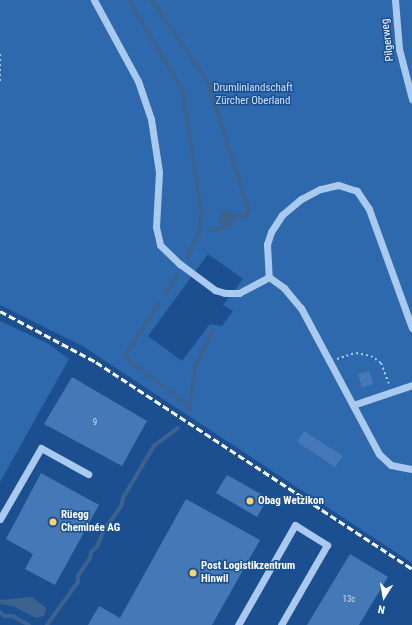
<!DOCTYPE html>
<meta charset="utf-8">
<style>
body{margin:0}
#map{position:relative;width:412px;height:625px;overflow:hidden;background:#1b4f8f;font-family:"Roboto Condensed",sans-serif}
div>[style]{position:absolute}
.green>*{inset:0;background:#2e69ad}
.water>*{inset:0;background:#3c6290}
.round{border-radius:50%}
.stream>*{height:3.5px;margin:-1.75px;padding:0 1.75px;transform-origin:1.75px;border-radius:1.75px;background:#3c6290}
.building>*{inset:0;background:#4478b7}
.path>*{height:2px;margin-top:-1px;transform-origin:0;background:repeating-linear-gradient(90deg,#a9c9ee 0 2px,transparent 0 5px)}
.minor>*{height:7px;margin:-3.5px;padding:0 3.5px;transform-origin:3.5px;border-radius:3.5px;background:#a9c9ee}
.rail>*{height:3px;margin-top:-1.5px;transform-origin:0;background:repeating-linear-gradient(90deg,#fff 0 7px,transparent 0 10px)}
.dots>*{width:11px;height:11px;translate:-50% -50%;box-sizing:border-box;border:2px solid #1b4f8f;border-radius:50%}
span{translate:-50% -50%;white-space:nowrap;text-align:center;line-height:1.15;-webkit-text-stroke:3px #1b4f8f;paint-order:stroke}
.number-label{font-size:9px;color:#d0dded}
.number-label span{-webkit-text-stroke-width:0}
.street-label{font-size:11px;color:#fff}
.park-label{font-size:11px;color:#cfe3fa}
.poi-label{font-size:11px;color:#fff;font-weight:700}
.left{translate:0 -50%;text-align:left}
.north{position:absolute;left:364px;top:577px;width:40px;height:40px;-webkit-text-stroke:3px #1b4f8f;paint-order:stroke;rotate:191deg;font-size:11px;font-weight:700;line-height:16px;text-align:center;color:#fff}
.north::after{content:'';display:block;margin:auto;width:14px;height:18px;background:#fff;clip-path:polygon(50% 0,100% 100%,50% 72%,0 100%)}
</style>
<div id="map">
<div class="green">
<div style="clip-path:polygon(evenodd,0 0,412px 0,412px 563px,84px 347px,0 305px,0 0,208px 254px,243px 279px,223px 305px,233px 311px,222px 326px,210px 324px,182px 361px,148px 336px,208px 254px)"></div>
<div style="clip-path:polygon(0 321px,47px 343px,69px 359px,0 482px)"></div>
</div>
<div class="water">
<div class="round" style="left:219px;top:210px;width:16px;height:16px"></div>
<div style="clip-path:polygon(32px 597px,46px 608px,44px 616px,36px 618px,13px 606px,0 604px,0 600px)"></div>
</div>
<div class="stream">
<div style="left:129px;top:0;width:106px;rotate:59.3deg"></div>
<div style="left:183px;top:91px;width:122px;rotate:81.1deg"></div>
<div style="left:202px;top:212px;width:23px;rotate:97deg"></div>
<div style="left:199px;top:235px;width:25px;rotate:116deg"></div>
<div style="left:152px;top:0;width:99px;rotate:55.7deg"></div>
<div style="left:208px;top:82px;width:134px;rotate:72.2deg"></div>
<div style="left:249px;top:210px;width:8px;rotate:120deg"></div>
<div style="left:245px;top:217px;width:10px;rotate:180deg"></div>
<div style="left:211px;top:231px;width:19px;rotate:-16deg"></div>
<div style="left:165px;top:294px;width:22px;rotate:-58deg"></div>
<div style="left:159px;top:304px;width:61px;rotate:122.9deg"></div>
<div style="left:126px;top:355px;width:6px;rotate:59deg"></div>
<div style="left:129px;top:360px;width:77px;rotate:37.6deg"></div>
<div style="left:189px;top:411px;width:47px;rotate:-81.3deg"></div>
<div style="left:196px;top:365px;width:38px;rotate:-63deg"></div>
<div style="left:0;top:612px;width:6px;rotate:39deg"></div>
<div style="left:5px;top:616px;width:8px"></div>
<div style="left:13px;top:616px;width:18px;rotate:29deg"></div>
<div style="left:47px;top:625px;width:53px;rotate:-54.2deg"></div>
<div style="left:78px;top:582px;width:6px;rotate:-90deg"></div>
<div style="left:78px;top:576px;width:22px;rotate:-56deg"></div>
<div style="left:90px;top:558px;width:6px;rotate:-81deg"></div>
<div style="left:91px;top:552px;width:8px;rotate:-40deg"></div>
<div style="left:97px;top:547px;width:18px;rotate:-68deg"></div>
<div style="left:104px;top:530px;width:29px;rotate:-54deg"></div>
<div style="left:121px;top:507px;width:9px;rotate:-77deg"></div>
<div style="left:123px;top:498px;width:61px;rotate:-59.2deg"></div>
<div style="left:154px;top:446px;width:30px;rotate:-37deg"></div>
</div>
<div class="building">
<div style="clip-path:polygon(369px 371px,373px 384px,362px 388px,358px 374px)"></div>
<div style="clip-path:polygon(72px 377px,147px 421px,122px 466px,44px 424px)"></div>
<div style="clip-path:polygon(304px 431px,343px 456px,335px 467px,297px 442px)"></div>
<div style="clip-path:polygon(41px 473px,99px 505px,55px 585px,25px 569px,33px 554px,6px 539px)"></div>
<div style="clip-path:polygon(227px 475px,268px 498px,257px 517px,216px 493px)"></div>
<div style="clip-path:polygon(186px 499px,260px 540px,212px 625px,88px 625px,99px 606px,120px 618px)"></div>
<div style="clip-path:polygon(350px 554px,388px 577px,359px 625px,307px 625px)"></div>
</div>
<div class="path">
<div style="left:0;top:54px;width:28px;rotate:90deg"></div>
<div style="left:337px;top:359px;width:20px;rotate:-18deg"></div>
<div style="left:356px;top:353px;width:15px;rotate:11deg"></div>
<div style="left:371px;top:356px;width:12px;rotate:35deg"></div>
<div style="left:381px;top:363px;width:22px;rotate:69deg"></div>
</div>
<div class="minor">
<div style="left:94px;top:0;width:92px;rotate:61.5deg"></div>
<div style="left:138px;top:81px;width:40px;rotate:71.1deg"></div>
<div style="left:151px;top:119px;width:54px;rotate:81.4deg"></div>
<div style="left:159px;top:172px;width:55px;rotate:93.1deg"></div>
<div style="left:156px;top:227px;width:18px;rotate:77deg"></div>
<div style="left:160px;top:245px;width:28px;rotate:44deg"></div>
<div style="left:180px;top:264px;width:44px;rotate:36.6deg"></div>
<div style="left:215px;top:290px;width:10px;rotate:17deg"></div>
<div style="left:225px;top:293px;width:14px"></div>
<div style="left:239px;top:293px;width:34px;rotate:-28deg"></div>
<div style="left:395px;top:0;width:49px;rotate:85.3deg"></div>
<div style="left:399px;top:49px;width:52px;rotate:75.4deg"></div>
<div style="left:412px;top:328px;width:127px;rotate:-109.9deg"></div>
<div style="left:369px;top:209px;width:22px;rotate:-124deg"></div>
<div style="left:357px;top:191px;width:20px;rotate:-162deg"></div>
<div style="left:338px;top:185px;width:18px;rotate:167deg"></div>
<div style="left:320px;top:189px;width:21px;rotate:152deg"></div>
<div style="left:301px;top:199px;width:25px;rotate:140deg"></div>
<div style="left:282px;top:215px;width:20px;rotate:123deg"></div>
<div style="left:271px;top:232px;width:13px;rotate:108deg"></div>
<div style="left:267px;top:244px;width:33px;rotate:87deg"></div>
<div style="left:269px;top:277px;width:19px;rotate:36deg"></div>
<div style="left:284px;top:288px;width:26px;rotate:50deg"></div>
<div style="left:301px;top:308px;width:166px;rotate:61.9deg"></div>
<div style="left:379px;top:454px;width:16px;rotate:43deg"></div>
<div style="left:391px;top:465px;width:21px;rotate:11deg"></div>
<div style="left:353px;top:405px;width:62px;rotate:-18.7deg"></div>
<div style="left:0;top:519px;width:82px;rotate:-60deg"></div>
<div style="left:41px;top:448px;width:54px;rotate:29deg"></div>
<div style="left:238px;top:625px;width:115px;rotate:-60.3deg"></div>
<div style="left:295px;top:525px;width:38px;rotate:32deg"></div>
<div style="left:327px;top:545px;width:92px;rotate:119.9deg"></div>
</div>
<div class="rail">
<div style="left:0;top:311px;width:109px;rotate:28deg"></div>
<div style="left:96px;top:362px;width:378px;rotate:33.2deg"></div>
</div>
<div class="dots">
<div style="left:250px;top:501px;background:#ffd166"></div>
<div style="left:53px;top:522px;background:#ffd166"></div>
<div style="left:193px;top:573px;background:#ffd166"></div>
</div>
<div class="number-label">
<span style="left:95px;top:422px">9</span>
<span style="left:349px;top:599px">13c</span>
</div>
<div class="street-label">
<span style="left:388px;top:40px;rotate:-97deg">Pilgerweg</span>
</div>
<div class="park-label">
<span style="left:253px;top:95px">Drumlinlandschaft<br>Zürcher Oberland</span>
</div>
<div class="poi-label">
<span class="left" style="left:258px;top:501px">Obag Wetzikon</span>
<span class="left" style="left:61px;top:522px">Rüegg<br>Cheminée AG</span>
<span class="left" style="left:201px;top:573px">Post Logistikzentrum<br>Hinwil</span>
</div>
<div class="north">N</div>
</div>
